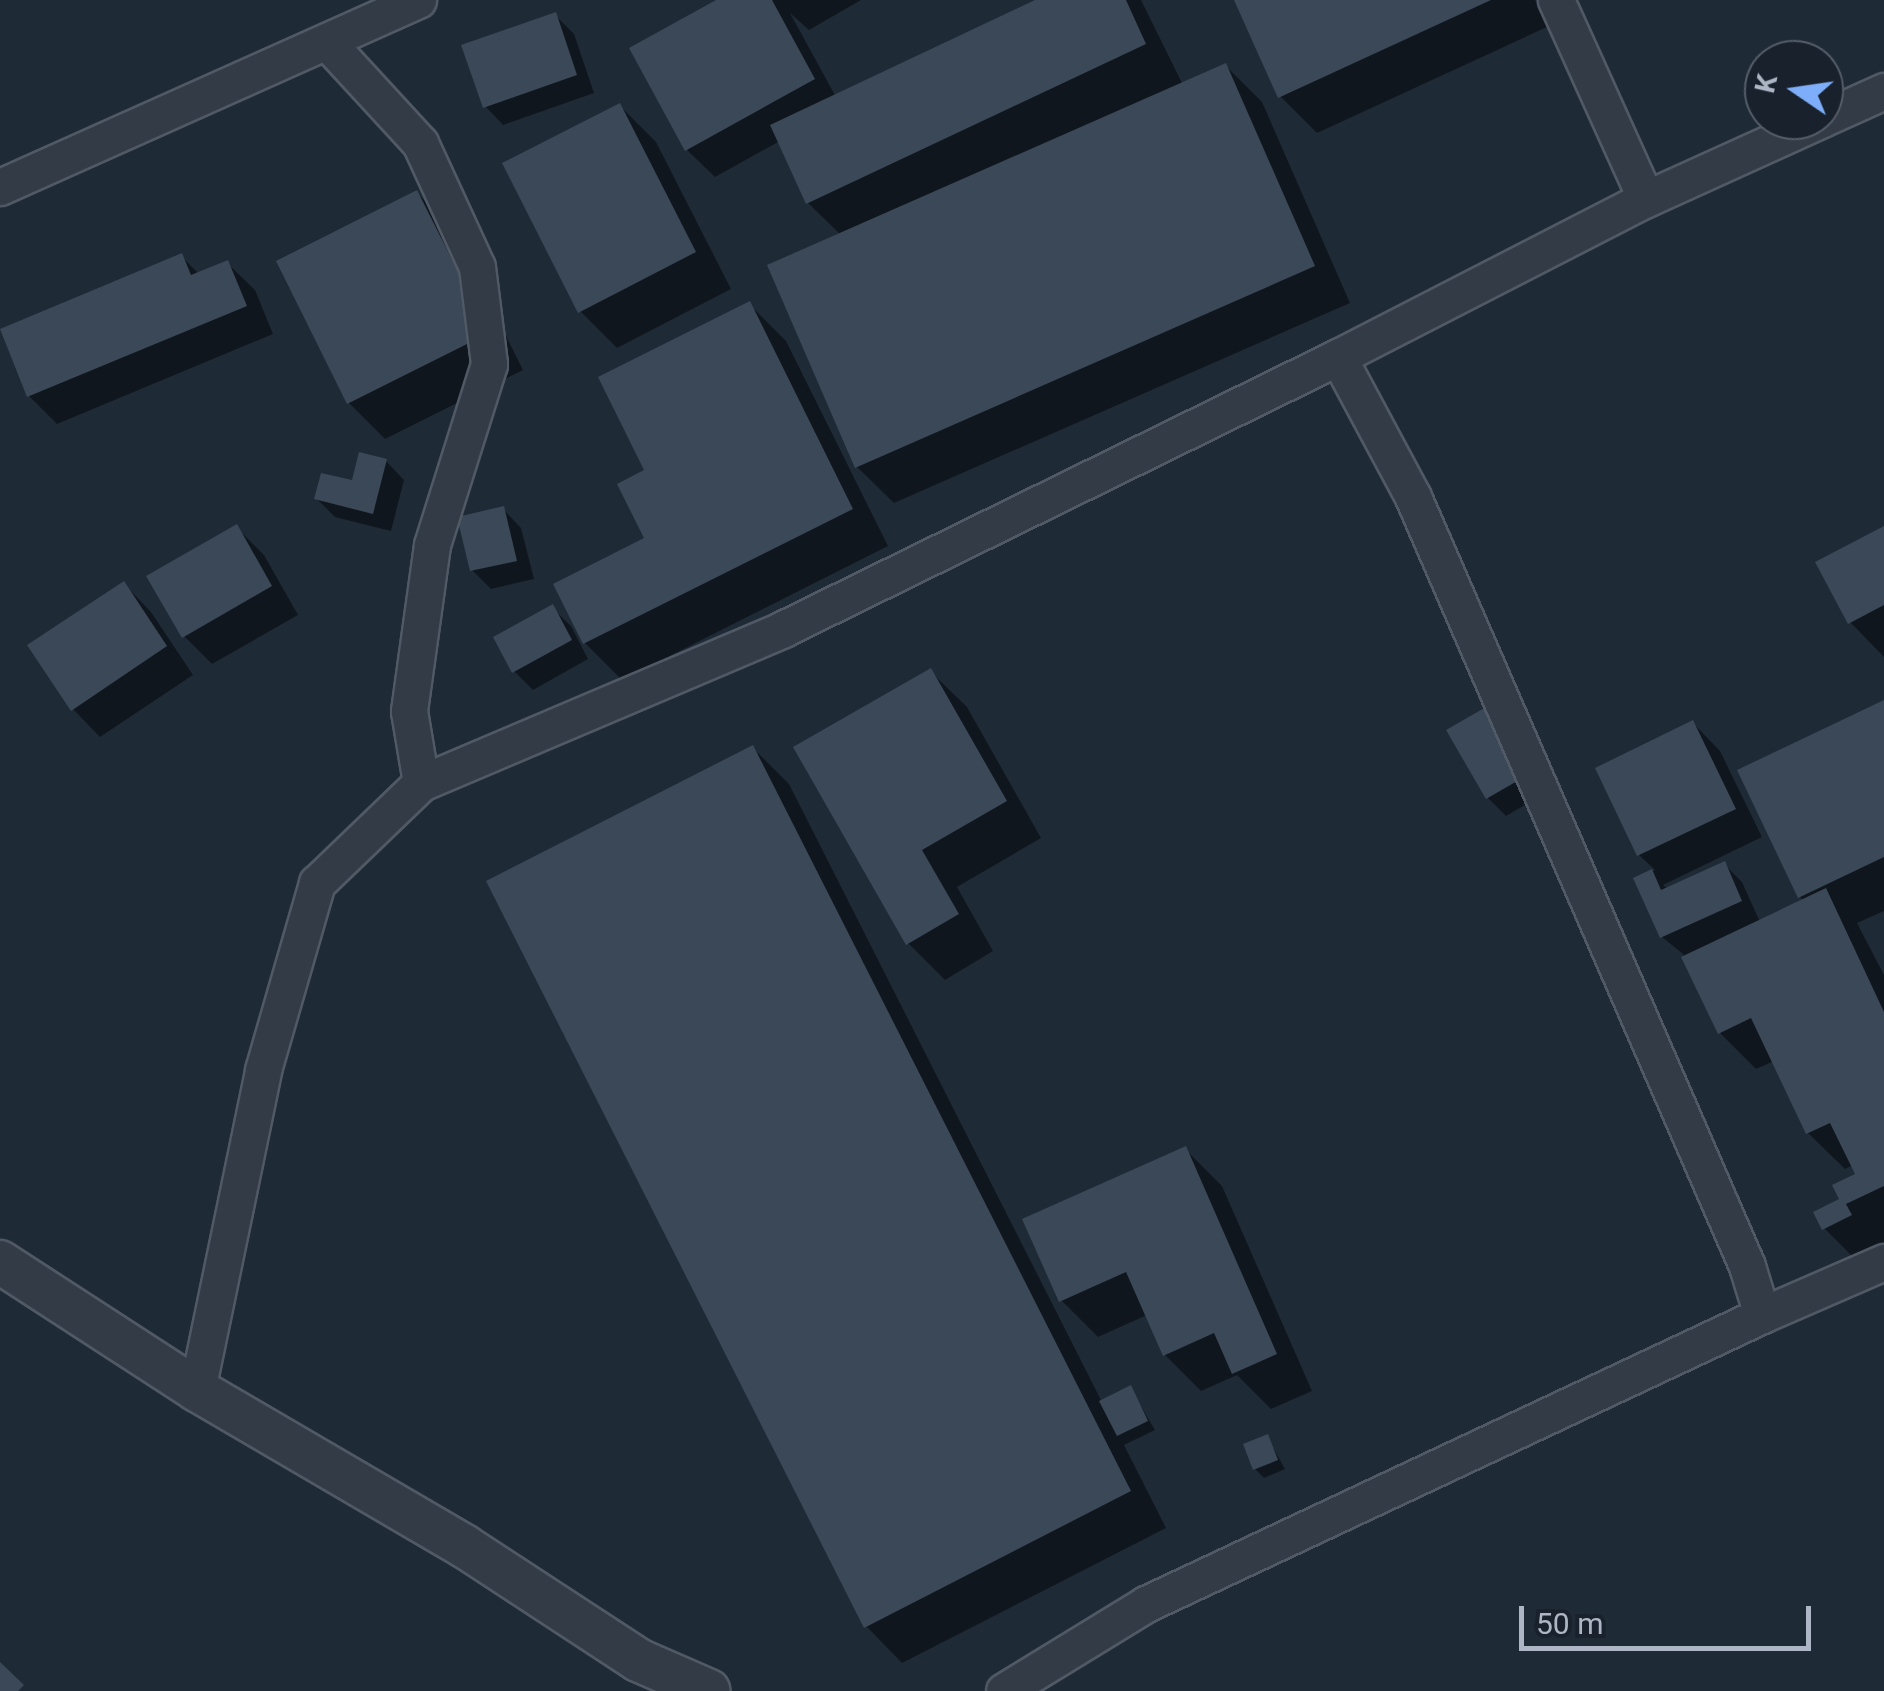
<!DOCTYPE html>
<style>
body{margin:0}
#map{position:relative;width:1884px;height:1691px;overflow:hidden;background:#1f2a37;font-family:Roboto,sans-serif}
div>[style]{position:absolute}
.shadow>*{inset:0;background:#0007}
.building>*{inset:0;background:#3b4857}
.roads{filter:drop-shadow(2px 0 #505965) drop-shadow(-2px 0 #505965) drop-shadow(0 2px #505965) drop-shadow(0 -2px #505965)}
.minor>*{height:35px;margin:-17.5px;padding:0 17.5px;transform-origin:17.5px;border-radius:17.5px;background:#333b47}
.tertiary>*{height:42px;margin:-21px;padding:0 21px;transform-origin:21px;border-radius:21px;background:#333b47}
span{translate:-50% -50%;white-space:nowrap;text-align:center;line-height:1.15;-webkit-text-stroke:8px #19212c;paint-order:stroke}
.north{position:absolute;left:1744px;top:40px;width:100px;height:100px;box-sizing:border-box;background:#19212c;border:2px solid #545d69;border-radius:50%;rotate:283deg;font-size:28px;font-weight:700;line-height:40px;text-align:center;color:#adb6c4}
.north::after{content:'';display:block;margin:auto;width:35px;height:45px;background:#7eaef9;clip-path:polygon(50% 0,100% 100%,50% 72%,0 100%)}
.scale{position:absolute;left:1519px;top:1606px;width:292px;height:45px;box-sizing:border-box;border:5px solid #adb6c4;border-top:0;padding-left:12px;font-size:30px;line-height:35px;white-space:nowrap;color:#adb6c4;-webkit-text-stroke:8px #19212c;paint-order:stroke}
</style>
<div id="map">
<div class="shadow">
<div style="clip-path:polygon(721px 0,861px 0,809px 30px,790px 13px,836px 97px,1041px 0,1141px 0,1183px 85px,1226px 66px,1262px 102px,1350px 303px,894px 503px,857px 467px,841px 235px,808px 203px,780px 141px,715px 177px,687px 150px)"></div>
<div style="clip-path:polygon(1236px 0,1535px 0,1547px 27px,1317px 133px,1281px 97px)"></div>
<div style="clip-path:polygon(555px 15px,574px 34px,594px 93px,503px 125px,485px 106px)"></div>
<div style="clip-path:polygon(620px 106px,656px 142px,731px 289px,617px 348px,580px 311px)"></div>
<div style="clip-path:polygon(417px 193px,453px 230px,523px 370px,385px 439px,349px 403px)"></div>
<div style="clip-path:polygon(181px 256px,199px 274px,227px 263px,255px 290px,273px 334px,57px 424px,29px 396px)"></div>
<div style="clip-path:polygon(749px 304px,786px 341px,888px 546px,622px 680px,585px 643px,556px 585px,647px 539px,648px 471px)"></div>
<div style="clip-path:polygon(386px 461px,404px 480px,391px 531px,335px 517px,317px 499px,353px 483px)"></div>
<div style="clip-path:polygon(503px 509px,521px 528px,534px 579px,491px 589px,472px 570px)"></div>
<div style="clip-path:polygon(236px 527px,264px 555px,298px 615px,212px 664px,184px 636px)"></div>
<div style="clip-path:polygon(1884px 528px,1884px 657px,1850px 622px)"></div>
<div style="clip-path:polygon(124px 584px,151px 612px,193px 675px,100px 737px,73px 709px)"></div>
<div style="clip-path:polygon(552px 608px,571px 626px,588px 659px,533px 690px,514px 671px)"></div>
<div style="clip-path:polygon(930px 671px,967px 707px,1041px 838px,957px 887px,993px 951px,945px 980px,908px 943px)"></div>
<div style="clip-path:polygon(1884px 702px,1884px 911px,1857px 923px,1884px 975px,1884px 1247px,1861px 1265px,1824px 1228px,1858px 1176px,1853px 1165px,1845px 1169px,1808px 1133px,1774px 1061px,1756px 1069px,1720px 1033px,1683px 954px,1662px 937px,1636px 879px,1655px 870px,1639px 855px,1693px 723px,1720px 751px,1762px 837px,1663px 885px,1668px 889px,1724px 864px,1742px 882px,1760px 922px,1804px 901px,1800px 897px)"></div>
<div style="clip-path:polygon(1449px 731px,1549px 791px,1506px 816px,1488px 798px)"></div>
<div style="clip-path:polygon(753px 748px,789px 784px,1102px 1402px,1130px 1388px,1155px 1430px,1124px 1445px,1166px 1528px,902px 1663px,866px 1626px)"></div>
<div style="clip-path:polygon(1185px 1149px,1222px 1186px,1312px 1391px,1271px 1409px,1237px 1375px,1201px 1391px,1165px 1355px,1147px 1315px,1098px 1337px,1061px 1300px)"></div>
<div style="clip-path:polygon(1267px 1437px,1285px 1469px,1264px 1478px,1255px 1469px)"></div>
</div>
<div class="building">
<div style="clip-path:polygon(716px 0,772px 0,815px 79px,685px 151px,629px 48px)"></div>
<div style="clip-path:polygon(1035px 0,1126px 0,1146px 44px,806px 204px,770px 125px)"></div>
<div style="clip-path:polygon(1234px 0,1491px 0,1278px 98px)"></div>
<div style="clip-path:polygon(556px 12px,577px 75px,483px 108px,461px 45px)"></div>
<div style="clip-path:polygon(1226px 63px,1315px 266px,855px 468px,767px 265px)"></div>
<div style="clip-path:polygon(620px 103px,696px 252px,578px 313px,502px 163px)"></div>
<div style="clip-path:polygon(417px 190px,489px 333px,347px 404px,276px 261px)"></div>
<div style="clip-path:polygon(182px 253px,191px 275px,228px 260px,247px 306px,27px 397px,0 329px)"></div>
<div style="clip-path:polygon(750px 301px,853px 509px,583px 644px,553px 584px,644px 538px,617px 484px,644px 470px,598px 377px)"></div>
<div style="clip-path:polygon(359px 452px,387px 459px,373px 514px,314px 499px,321px 473px,352px 480px)"></div>
<div style="clip-path:polygon(504px 506px,517px 561px,470px 571px,457px 517px)"></div>
<div style="clip-path:polygon(237px 524px,272px 586px,182px 638px,146px 576px)"></div>
<div style="clip-path:polygon(1884px 526px,1884px 605px,1848px 624px,1815px 562px)"></div>
<div style="clip-path:polygon(124px 581px,167px 646px,71px 711px,27px 645px)"></div>
<div style="clip-path:polygon(553px 604px,572px 640px,512px 673px,493px 637px)"></div>
<div style="clip-path:polygon(931px 668px,1007px 801px,922px 850px,959px 914px,906px 945px,793px 747px)"></div>
<div style="clip-path:polygon(1884px 700px,1884px 857px,1798px 898px,1737px 770px)"></div>
<div style="clip-path:polygon(1493px 703px,1533px 772px,1486px 799px,1446px 730px)"></div>
<div style="clip-path:polygon(1693px 720px,1736px 809px,1637px 856px,1595px 768px)"></div>
<div style="clip-path:polygon(753px 745px,1131px 1491px,864px 1628px,486px 881px)"></div>
<div style="clip-path:polygon(1725px 861px,1742px 901px,1660px 938px,1633px 878px,1652px 869px,1661px 890px)"></div>
<div style="clip-path:polygon(1826px 888px,1884px 1012px,1884px 1186px,1846px 1204px,1852px 1215px,1822px 1230px,1813px 1212px,1839px 1199px,1832px 1185px,1855px 1174px,1830px 1123px,1806px 1134px,1751px 1018px,1718px 1034px,1681px 957px)"></div>
<div style="clip-path:polygon(1186px 1146px,1277px 1354px,1232px 1374px,1214px 1333px,1163px 1356px,1126px 1272px,1059px 1302px,1022px 1219px)"></div>
<div style="clip-path:polygon(1131px 1385px,1148px 1421px,1117px 1436px,1099px 1401px)"></div>
<div style="clip-path:polygon(1268px 1434px,1278px 1460px,1253px 1470px,1243px 1444px)"></div>
<div style="clip-path:polygon(0 1662px,24px 1685px,18px 1691px,0 1691px)"></div>
</div>
<div class="roads">
<div class="minor">
<div style="left:1556px;top:0;width:218px;rotate:65.7deg"></div>
<div style="left:328px;top:43px;width:136px;rotate:47.4deg"></div>
<div style="left:420px;top:143px;width:136px;rotate:65.3deg"></div>
<div style="left:477px;top:267px;width:98px;rotate:82.9deg"></div>
<div style="left:489px;top:364px;width:190px;rotate:107.5deg"></div>
<div style="left:432px;top:545px;width:168px;rotate:97.9deg"></div>
<div style="left:409px;top:711px;width:73px;rotate:80.5deg"></div>
<div style="left:1824px;top:118px;width:66px;rotate:-24.2deg"></div>
<div style="left:0;top:187px;width:458px;rotate:-24.1deg"></div>
<div style="left:1338px;top:357px;width:159px;rotate:61.8deg"></div>
<div style="left:1413px;top:497px;width:838px;rotate:66.52deg"></div>
<div style="left:1747px;top:1266px;width:51px;rotate:73deg"></div>
<div style="left:197px;top:1390px;width:327px;rotate:-78.3deg"></div>
<div style="left:263px;top:1070px;width:195px;rotate:-73.9deg"></div>
<div style="left:317px;top:883px;width:144px;rotate:-43.9deg"></div>
<div style="left:421px;top:783px;width:393px;rotate:-23deg"></div>
<div style="left:783px;top:629px;width:618px;rotate:-26.11deg"></div>
<div style="left:1338px;top:357px;width:346px;rotate:-27.2deg"></div>
<div style="left:1646px;top:199px;width:191px;rotate:-24.4deg"></div>
<div style="left:1004px;top:1691px;width:167px;rotate:-31.5deg"></div>
<div style="left:1146px;top:1604px;width:680px;rotate:-25.13deg"></div>
<div style="left:1762px;top:1315px;width:133px;rotate:-23.5deg"></div>
</div>
<div class="tertiary">
<div style="left:0;top:1262px;width:235px;rotate:33deg"></div>
<div style="left:197px;top:1390px;width:309px;rotate:30.3deg"></div>
<div style="left:464px;top:1546px;width:208px;rotate:33.2deg"></div>
<div style="left:638px;top:1660px;width:77px;rotate:23.6deg"></div>
</div>
</div>
<div class="north">K</div>
<div class="scale">50 m</div>
</div>
